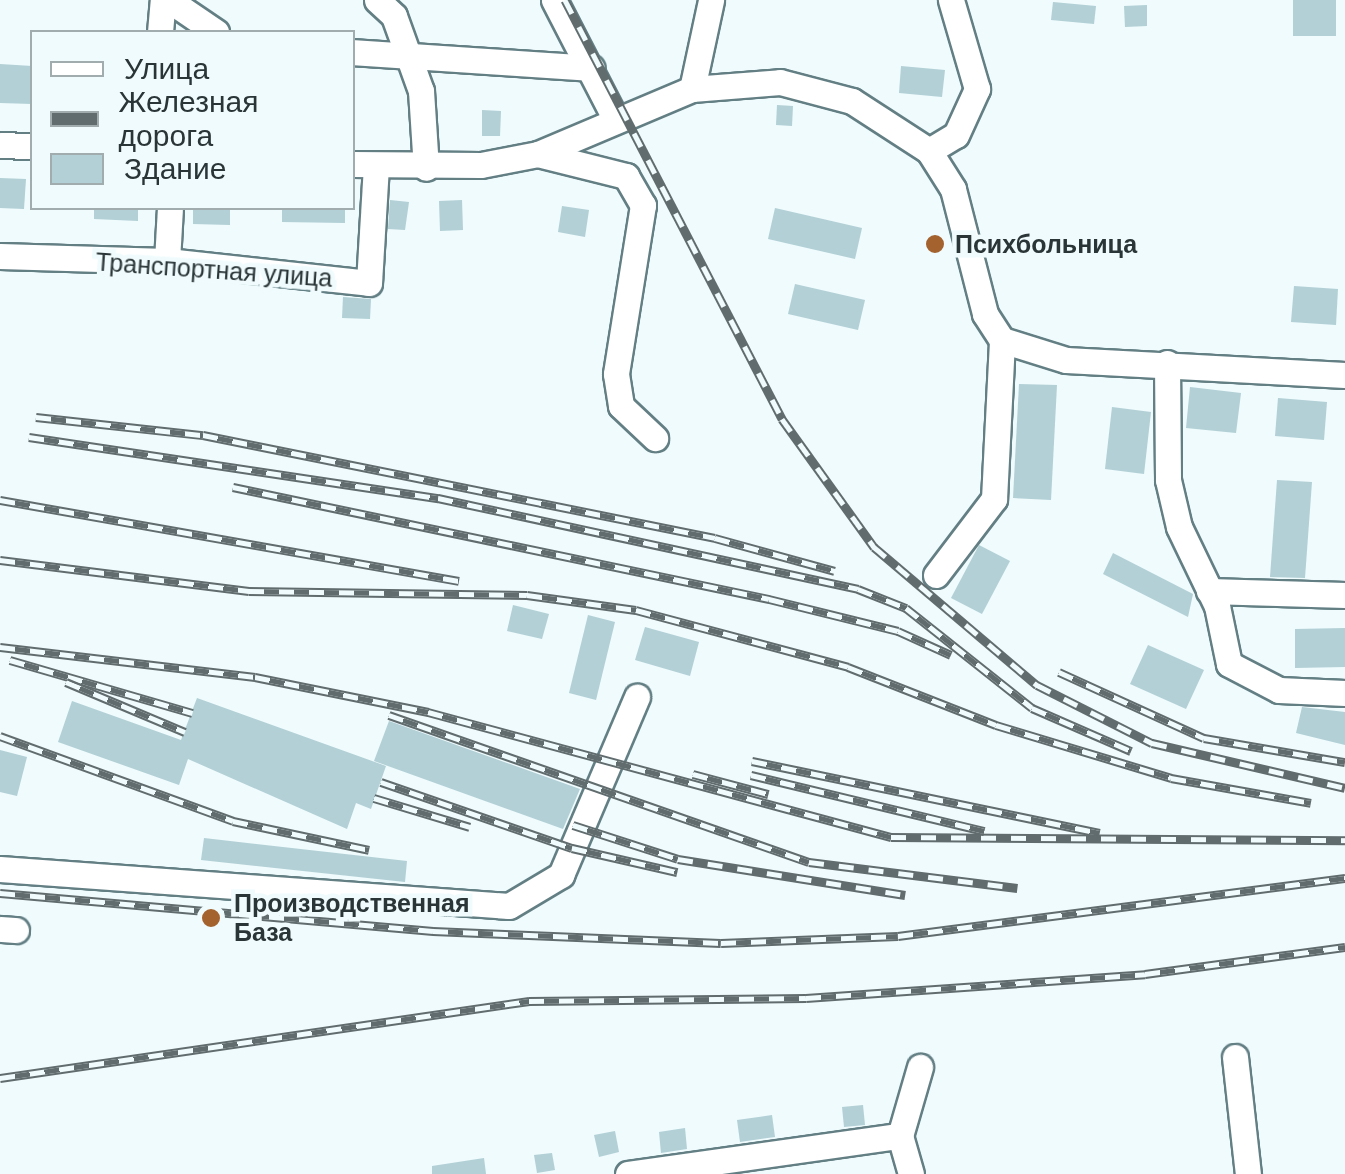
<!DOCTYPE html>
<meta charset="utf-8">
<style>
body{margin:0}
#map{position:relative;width:1345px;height:1174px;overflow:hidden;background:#effbfd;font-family:Helvetica,sans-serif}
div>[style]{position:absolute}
.building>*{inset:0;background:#b2d0d6}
.roads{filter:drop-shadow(2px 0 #637f84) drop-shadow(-2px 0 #637f84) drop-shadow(0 2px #637f84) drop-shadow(0 -2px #637f84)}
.minor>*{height:25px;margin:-12.5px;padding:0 12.5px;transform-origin:12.5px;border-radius:12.5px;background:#fff}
.rail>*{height:9px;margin-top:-4.5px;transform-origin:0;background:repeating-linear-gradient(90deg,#effbfd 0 15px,#606c6e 0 30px);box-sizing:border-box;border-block:2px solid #606c6e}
.dots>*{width:28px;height:28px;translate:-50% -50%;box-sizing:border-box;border:5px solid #effbfd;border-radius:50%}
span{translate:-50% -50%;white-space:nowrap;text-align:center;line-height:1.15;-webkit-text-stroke:9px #effbfd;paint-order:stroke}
.poi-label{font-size:25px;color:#293537;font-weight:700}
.left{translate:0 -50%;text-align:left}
.street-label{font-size:25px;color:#293537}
.legend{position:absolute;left:30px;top:30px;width:325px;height:180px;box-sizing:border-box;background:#effbfd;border:2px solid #a0acae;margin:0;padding:12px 18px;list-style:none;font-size:30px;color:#293537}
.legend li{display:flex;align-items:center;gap:20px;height:50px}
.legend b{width:50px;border:2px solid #a0acae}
</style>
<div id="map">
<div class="building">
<div style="clip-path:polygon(1293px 0,1336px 0,1336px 36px,1293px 36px)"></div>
<div style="clip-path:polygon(1053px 2px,1096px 6px,1094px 24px,1051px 20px)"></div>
<div style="clip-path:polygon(1147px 5px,1147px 26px,1125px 27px,1124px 6px)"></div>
<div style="clip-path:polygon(0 64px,32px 66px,32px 104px,0 103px)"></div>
<div style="clip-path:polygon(901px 66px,945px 70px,942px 97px,899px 93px)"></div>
<div style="clip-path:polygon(777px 105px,793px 106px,792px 126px,776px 125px)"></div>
<div style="clip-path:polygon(482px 110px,501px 111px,500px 136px,482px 136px)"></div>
<div style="clip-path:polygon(0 178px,26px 179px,24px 209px,0 208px)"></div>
<div style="clip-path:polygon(390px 200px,409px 202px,405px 230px,388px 229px)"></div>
<div style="clip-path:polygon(462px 200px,463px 230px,440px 231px,439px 201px)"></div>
<div style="clip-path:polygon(562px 206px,589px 210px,585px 237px,558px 232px)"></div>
<div style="clip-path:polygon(94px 208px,138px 208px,138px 221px,94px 219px)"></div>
<div style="clip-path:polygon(193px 208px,230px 208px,230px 225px,193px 224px)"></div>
<div style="clip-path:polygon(282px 208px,345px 208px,345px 223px,282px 222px)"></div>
<div style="clip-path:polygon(775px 208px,862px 228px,855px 259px,768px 239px)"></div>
<div style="clip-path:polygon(795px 284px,865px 300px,858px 330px,788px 314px)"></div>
<div style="clip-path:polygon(1294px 286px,1338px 289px,1336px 325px,1291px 322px)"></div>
<div style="clip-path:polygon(343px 297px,371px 299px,370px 319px,342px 318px)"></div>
<div style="clip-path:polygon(1019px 384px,1057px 385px,1051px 500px,1013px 498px)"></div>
<div style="clip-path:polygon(1190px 387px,1241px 393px,1236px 433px,1186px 428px)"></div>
<div style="clip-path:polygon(1278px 398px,1327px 402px,1324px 440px,1275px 436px)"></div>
<div style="clip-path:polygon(1112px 407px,1151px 412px,1144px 474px,1105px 469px)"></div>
<div style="clip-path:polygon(1277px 480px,1312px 482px,1305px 578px,1270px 577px)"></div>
<div style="clip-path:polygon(979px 545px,1010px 561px,982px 614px,951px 598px)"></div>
<div style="clip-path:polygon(1113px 553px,1193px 594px,1188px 617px,1103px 574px)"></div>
<div style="clip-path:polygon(513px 605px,549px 614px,542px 639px,507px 631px)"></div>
<div style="clip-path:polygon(588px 615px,615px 622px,596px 700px,569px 693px)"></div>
<div style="clip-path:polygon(645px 627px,699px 642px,690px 676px,635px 660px)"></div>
<div style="clip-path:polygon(1345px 628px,1345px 667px,1295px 668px,1295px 629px)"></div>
<div style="clip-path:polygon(1148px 645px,1204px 670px,1186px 709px,1130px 684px)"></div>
<div style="clip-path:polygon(197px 698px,386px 766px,371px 809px,356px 803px,347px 829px,188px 759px,179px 785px,58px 742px,72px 701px,181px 740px)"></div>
<div style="clip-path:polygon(1302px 707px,1345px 712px,1345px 745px,1296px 733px)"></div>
<div style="clip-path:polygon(389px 721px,580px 789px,563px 829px,374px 761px)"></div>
<div style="clip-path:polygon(0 750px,27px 757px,17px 796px,0 792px)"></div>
<div style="clip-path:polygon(204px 838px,407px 861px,405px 882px,201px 860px)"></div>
<div style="clip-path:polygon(863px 1105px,865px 1125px,844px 1127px,842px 1107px)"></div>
<div style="clip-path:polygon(772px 1115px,775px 1137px,740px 1142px,737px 1120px)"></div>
<div style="clip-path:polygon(685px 1128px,687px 1149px,661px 1153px,659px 1132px)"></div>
<div style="clip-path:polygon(615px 1131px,619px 1152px,599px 1157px,594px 1135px)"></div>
<div style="clip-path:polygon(552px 1153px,555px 1170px,537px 1173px,534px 1155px)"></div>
<div style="clip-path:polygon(484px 1158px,486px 1174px,432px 1174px,432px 1166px)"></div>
</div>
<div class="roads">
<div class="minor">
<div style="left:169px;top:0;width:57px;rotate:34.2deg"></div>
<div style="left:377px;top:0;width:23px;rotate:43deg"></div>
<div style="left:394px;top:16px;width:80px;rotate:70.2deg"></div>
<div style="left:421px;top:91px;width:77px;rotate:86.3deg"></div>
<div style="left:554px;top:0;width:133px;rotate:62.7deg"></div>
<div style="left:160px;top:32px;width:32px;rotate:-85deg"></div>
<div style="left:352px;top:52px;width:240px;rotate:3.8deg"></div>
<div style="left:692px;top:89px;width:91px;rotate:-77.9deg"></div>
<div style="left:0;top:145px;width:32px;rotate:2deg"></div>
<div style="left:929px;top:151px;width:31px;rotate:-31deg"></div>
<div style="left:956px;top:135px;width:51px;rotate:-65.5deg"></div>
<div style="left:977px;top:89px;width:93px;rotate:-106.3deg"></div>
<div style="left:538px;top:154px;width:91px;rotate:14deg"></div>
<div style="left:626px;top:176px;width:34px;rotate:60deg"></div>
<div style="left:643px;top:205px;width:171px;rotate:99.1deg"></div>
<div style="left:616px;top:374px;width:32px;rotate:81deg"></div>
<div style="left:621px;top:406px;width:47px;rotate:43.3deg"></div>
<div style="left:352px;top:164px;width:129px;rotate:0.4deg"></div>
<div style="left:481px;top:165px;width:58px;rotate:-10.9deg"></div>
<div style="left:538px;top:154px;width:167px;rotate:-22.9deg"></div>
<div style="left:692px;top:89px;width:88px;rotate:-4.5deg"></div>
<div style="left:780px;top:82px;width:74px;rotate:14.8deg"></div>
<div style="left:852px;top:101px;width:92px;rotate:33deg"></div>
<div style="left:929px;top:151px;width:45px;rotate:57.7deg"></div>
<div style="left:953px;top:189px;width:129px;rotate:75.6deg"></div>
<div style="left:985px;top:314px;width:31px;rotate:57deg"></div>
<div style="left:1002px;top:340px;width:67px;rotate:17.4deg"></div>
<div style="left:1066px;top:360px;width:279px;rotate:3.1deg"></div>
<div style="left:0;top:256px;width:167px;rotate:1.7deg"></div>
<div style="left:167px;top:261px;width:203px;rotate:6.2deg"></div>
<div style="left:369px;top:283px;width:118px;rotate:-86.6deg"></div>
<div style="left:167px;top:261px;width:53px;rotate:-86.8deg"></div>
<div style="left:1167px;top:363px;width:117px;rotate:89.5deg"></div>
<div style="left:1168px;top:480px;width:48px;rotate:76.8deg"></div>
<div style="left:1179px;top:527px;width:88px;rotate:64.3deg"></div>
<div style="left:1217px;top:606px;width:59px;rotate:78.3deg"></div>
<div style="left:1229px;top:664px;width:56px;rotate:27.5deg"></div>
<div style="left:1279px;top:690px;width:66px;rotate:2.6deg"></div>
<div style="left:936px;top:575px;width:96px;rotate:-52.7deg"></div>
<div style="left:994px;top:499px;width:159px;rotate:-87.1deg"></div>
<div style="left:1209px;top:591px;width:136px;rotate:1.7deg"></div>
<div style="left:0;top:869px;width:510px;rotate:4.16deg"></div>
<div style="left:509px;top:906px;width:61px;rotate:-30.8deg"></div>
<div style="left:561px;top:875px;width:194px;rotate:-66.9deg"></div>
<div style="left:0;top:929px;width:16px;rotate:4deg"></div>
<div style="left:1235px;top:1057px;width:118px;rotate:83.7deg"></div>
<div style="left:628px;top:1174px;width:275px;rotate:-8deg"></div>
<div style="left:911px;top:1174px;width:40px;rotate:-106deg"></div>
<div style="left:900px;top:1136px;width:72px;rotate:-73.8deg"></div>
</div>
</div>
<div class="rail">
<div style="left:565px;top:0;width:472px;rotate:62.6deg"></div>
<div style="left:782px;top:419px;width:158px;rotate:54.3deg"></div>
<div style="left:874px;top:547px;width:214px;rotate:40.3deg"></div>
<div style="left:1037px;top:685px;width:129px;rotate:26.8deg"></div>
<div style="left:1152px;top:743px;width:198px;rotate:13.1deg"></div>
<div style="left:36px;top:417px;width:168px;rotate:6.2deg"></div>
<div style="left:203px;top:435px;width:522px;rotate:11.37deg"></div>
<div style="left:715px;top:538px;width:124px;rotate:15.4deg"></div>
<div style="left:29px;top:437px;width:414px;rotate:8.5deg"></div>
<div style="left:438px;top:498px;width:430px;rotate:12.2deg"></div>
<div style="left:858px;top:589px;width:52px;rotate:21.6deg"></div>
<div style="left:906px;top:608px;width:161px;rotate:38.4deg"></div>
<div style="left:1032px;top:708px;width:108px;rotate:23.5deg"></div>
<div style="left:233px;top:487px;width:548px;rotate:11.8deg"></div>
<div style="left:769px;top:599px;width:133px;rotate:13.9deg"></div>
<div style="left:898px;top:631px;width:58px;rotate:24.4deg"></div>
<div style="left:0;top:500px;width:466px;rotate:10deg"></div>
<div style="left:0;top:560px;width:251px;rotate:7.1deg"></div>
<div style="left:249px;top:591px;width:278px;rotate:0.8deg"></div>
<div style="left:527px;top:595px;width:110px;rotate:7.8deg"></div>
<div style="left:636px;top:610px;width:220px;rotate:15deg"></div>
<div style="left:848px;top:667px;width:159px;rotate:21.4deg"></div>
<div style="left:996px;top:725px;width:183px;rotate:16.8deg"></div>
<div style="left:1171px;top:778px;width:142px;rotate:10.1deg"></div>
<div style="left:0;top:647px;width:257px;rotate:6.7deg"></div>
<div style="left:255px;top:677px;width:177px;rotate:11.4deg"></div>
<div style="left:428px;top:712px;width:480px;rotate:15.1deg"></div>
<div style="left:891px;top:837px;width:454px;rotate:0.4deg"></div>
<div style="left:10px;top:660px;width:190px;rotate:16.2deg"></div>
<div style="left:1059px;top:672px;width:159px;rotate:24.5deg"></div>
<div style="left:1204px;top:738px;width:143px;rotate:9.7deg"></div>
<div style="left:66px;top:682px;width:129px;rotate:22.8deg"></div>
<div style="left:389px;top:715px;width:445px;rotate:19.3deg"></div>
<div style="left:809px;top:862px;width:210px;rotate:7.1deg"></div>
<div style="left:0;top:736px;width:248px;rotate:20deg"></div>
<div style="left:233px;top:821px;width:139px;rotate:12deg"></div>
<div style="left:752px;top:761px;width:355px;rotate:11.7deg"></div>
<div style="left:693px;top:774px;width:78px;rotate:14.9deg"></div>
<div style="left:751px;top:775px;width:240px;rotate:13.5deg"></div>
<div style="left:381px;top:782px;width:202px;rotate:19.1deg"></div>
<div style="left:572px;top:848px;width:108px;rotate:12.9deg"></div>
<div style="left:374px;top:798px;width:100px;rotate:16.8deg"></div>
<div style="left:573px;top:825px;width:110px;rotate:17.9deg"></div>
<div style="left:678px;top:859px;width:230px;rotate:9deg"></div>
<div style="left:0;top:893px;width:435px;rotate:5deg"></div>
<div style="left:433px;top:931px;width:288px;rotate:2.4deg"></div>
<div style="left:721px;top:943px;width:177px;rotate:-2.3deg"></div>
<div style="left:898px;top:936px;width:451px;rotate:-7.4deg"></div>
<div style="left:0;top:1078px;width:535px;rotate:-8.28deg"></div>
<div style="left:529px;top:1001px;width:277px;rotate:-0.6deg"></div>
<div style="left:806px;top:998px;width:340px;rotate:-4deg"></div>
<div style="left:1145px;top:974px;width:202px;rotate:-7.7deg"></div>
</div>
<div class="dots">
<div style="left:935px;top:244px;background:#a4622f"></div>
<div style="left:211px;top:918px;background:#a4622f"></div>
</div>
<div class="poi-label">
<span class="left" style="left:955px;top:244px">Психбольница</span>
<span class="left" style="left:234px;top:918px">Производственная<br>База</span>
</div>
<div class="street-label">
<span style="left:214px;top:270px;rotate:4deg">Транспортная улица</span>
</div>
<ul class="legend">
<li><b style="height:12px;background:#fff"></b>Улица</li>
<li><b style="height:12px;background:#606c6e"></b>Железная дорога</li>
<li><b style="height:28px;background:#b2d0d6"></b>Здание</li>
</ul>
</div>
